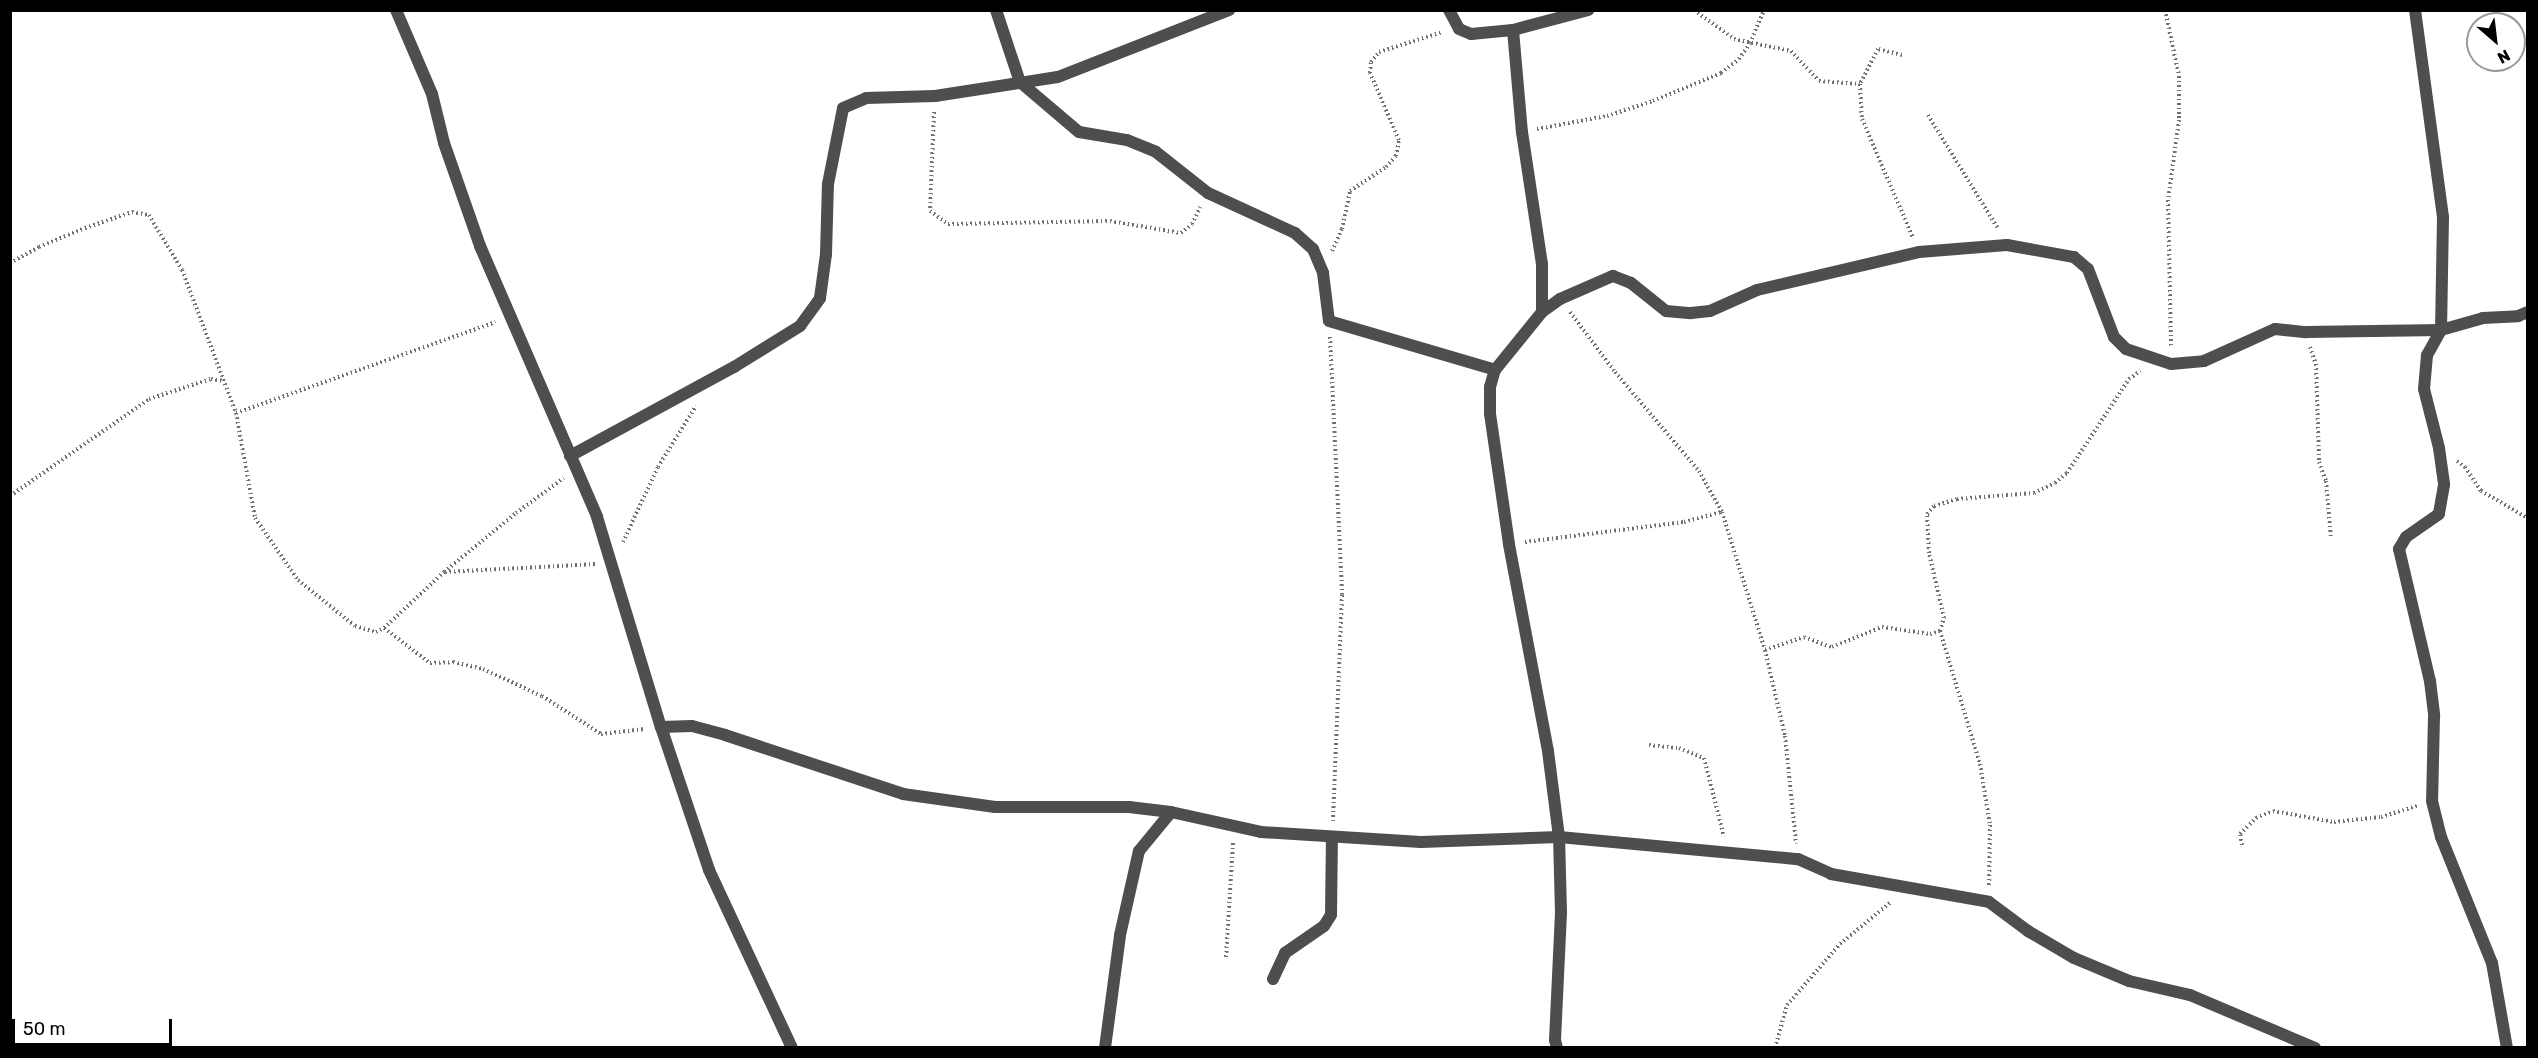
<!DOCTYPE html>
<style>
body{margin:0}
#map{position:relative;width:2538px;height:1058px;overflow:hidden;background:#fff;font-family:Rubik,sans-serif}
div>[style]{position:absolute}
.path>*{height:4px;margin-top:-2px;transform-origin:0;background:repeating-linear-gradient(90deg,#707070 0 1.5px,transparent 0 4.5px)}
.street>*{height:12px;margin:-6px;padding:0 6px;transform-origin:6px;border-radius:6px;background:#4e4e4e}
span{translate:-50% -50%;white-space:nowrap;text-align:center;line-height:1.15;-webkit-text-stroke:4.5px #fff;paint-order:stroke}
.frame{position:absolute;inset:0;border:12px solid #000;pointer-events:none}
.north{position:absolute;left:2466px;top:12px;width:60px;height:60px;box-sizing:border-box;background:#fff;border:2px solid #999;border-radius:50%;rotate:152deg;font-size:16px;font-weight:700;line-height:24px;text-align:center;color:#000}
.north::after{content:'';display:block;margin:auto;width:21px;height:27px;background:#000;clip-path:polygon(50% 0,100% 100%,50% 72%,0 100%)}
.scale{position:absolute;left:12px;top:1019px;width:160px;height:27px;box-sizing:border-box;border:3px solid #000;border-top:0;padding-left:8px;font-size:18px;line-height:21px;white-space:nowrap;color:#000;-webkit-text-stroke:4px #fff;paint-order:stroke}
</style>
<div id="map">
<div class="path">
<div style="left:1694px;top:10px;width:49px;rotate:35.9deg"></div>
<div style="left:1734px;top:39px;width:58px;rotate:11.9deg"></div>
<div style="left:1791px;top:51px;width:41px;rotate:47deg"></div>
<div style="left:1819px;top:81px;width:41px;rotate:4.2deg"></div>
<div style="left:2165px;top:10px;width:67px;rotate:78deg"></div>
<div style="left:2179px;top:76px;width:44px;rotate:90deg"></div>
<div style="left:2179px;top:120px;width:81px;rotate:97.8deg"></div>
<div style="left:2168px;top:200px;width:148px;rotate:88.8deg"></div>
<div style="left:1902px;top:55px;width:25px;rotate:-166deg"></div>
<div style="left:1878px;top:49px;width:39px;rotate:117deg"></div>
<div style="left:1860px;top:84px;width:35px;rotate:87deg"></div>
<div style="left:1862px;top:119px;width:129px;rotate:66.8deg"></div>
<div style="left:934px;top:112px;width:99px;rotate:92.3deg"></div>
<div style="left:930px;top:211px;width:22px;rotate:36deg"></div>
<div style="left:948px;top:224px;width:162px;rotate:-1.1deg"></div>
<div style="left:1110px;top:221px;width:72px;rotate:9.6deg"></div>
<div style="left:1181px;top:233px;width:14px;rotate:-39deg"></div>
<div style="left:1192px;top:224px;width:19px;rotate:-65deg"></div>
<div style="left:1928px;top:115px;width:134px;rotate:58.4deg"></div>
<div style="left:1537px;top:129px;width:71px;rotate:-10.5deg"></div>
<div style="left:1607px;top:116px;width:48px;rotate:-18.1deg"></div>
<div style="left:1653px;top:101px;width:74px;rotate:-22.4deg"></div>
<div style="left:1721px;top:73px;width:23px;rotate:-38deg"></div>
<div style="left:1739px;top:59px;width:19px;rotate:-55deg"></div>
<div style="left:1750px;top:43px;width:36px;rotate:-67deg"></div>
<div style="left:1332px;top:251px;width:24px;rotate:-66deg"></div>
<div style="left:1342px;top:229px;width:39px;rotate:-78deg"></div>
<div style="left:1350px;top:191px;width:43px;rotate:-33.7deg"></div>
<div style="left:1386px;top:167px;width:15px;rotate:-48deg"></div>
<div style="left:1396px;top:156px;width:16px;rotate:-79deg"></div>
<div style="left:1399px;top:140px;width:73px;rotate:-113.4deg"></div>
<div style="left:1370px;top:73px;width:11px;rotate:-85deg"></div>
<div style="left:1371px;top:62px;width:13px;rotate:-51deg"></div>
<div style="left:1379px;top:52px;width:67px;rotate:-17.4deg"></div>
<div style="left:10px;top:263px;width:33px;rotate:-29deg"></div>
<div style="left:39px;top:247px;width:50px;rotate:-22.4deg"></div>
<div style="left:85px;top:228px;width:50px;rotate:-18.8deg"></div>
<div style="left:132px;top:212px;width:17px;rotate:10deg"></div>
<div style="left:149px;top:215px;width:64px;rotate:59deg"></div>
<div style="left:182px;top:270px;width:153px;rotate:69.3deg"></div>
<div style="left:236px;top:413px;width:107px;rotate:79.7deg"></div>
<div style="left:255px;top:518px;width:75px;rotate:55.3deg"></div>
<div style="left:298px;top:580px;width:73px;rotate:38.9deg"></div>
<div style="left:355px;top:626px;width:22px;rotate:16deg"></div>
<div style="left:376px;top:632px;width:9px;rotate:-27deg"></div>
<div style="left:384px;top:628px;width:82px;rotate:-43deg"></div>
<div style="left:444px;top:572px;width:93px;rotate:-39.3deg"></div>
<div style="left:516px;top:513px;width:59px;rotate:-36.1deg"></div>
<div style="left:1570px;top:312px;width:75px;rotate:53.1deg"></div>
<div style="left:1615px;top:372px;width:130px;rotate:49.7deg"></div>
<div style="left:1699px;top:471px;width:47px;rotate:60.7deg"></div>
<div style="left:1722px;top:512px;width:145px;rotate:72.7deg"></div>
<div style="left:1765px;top:650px;width:88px;rotate:76.9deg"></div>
<div style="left:1785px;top:736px;width:108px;rotate:84.1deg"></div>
<div style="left:1330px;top:337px;width:258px;rotate:87.3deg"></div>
<div style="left:1342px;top:595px;width:226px;rotate:92.3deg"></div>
<div style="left:2310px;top:347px;width:18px;rotate:71deg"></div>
<div style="left:2316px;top:364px;width:98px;rotate:88.2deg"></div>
<div style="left:2319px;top:462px;width:20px;rotate:70deg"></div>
<div style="left:2326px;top:481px;width:57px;rotate:85deg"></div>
<div style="left:236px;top:413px;width:275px;rotate:-19.3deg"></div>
<div style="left:2457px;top:461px;width:10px;rotate:37deg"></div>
<div style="left:2465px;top:467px;width:29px;rotate:56deg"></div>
<div style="left:2481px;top:491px;width:54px;rotate:29.9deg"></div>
<div style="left:10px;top:496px;width:169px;rotate:-34.9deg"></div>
<div style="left:149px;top:399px;width:65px;rotate:-17.9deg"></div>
<div style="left:211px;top:379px;width:13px;rotate:9deg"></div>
<div style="left:623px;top:542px;width:83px;rotate:-65deg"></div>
<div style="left:658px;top:467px;width:72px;rotate:-58.1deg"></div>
<div style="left:1525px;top:542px;width:160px;rotate:-7.2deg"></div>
<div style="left:1684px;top:522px;width:39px;rotate:-15deg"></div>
<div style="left:445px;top:572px;width:151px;rotate:-3deg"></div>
<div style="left:384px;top:628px;width:58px;rotate:37.3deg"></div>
<div style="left:430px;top:663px;width:23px;rotate:-2deg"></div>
<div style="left:453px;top:662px;width:31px;rotate:13deg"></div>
<div style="left:483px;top:669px;width:65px;rotate:24.6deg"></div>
<div style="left:542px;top:696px;width:70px;rotate:32.8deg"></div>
<div style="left:601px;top:734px;width:44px;rotate:-6.5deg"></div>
<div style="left:1940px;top:631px;width:139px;rotate:73.3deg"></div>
<div style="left:1980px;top:764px;width:62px;rotate:80.7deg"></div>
<div style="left:1990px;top:825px;width:62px;rotate:90.9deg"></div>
<div style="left:1765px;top:650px;width:41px;rotate:-18.4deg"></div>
<div style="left:1804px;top:637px;width:30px;rotate:20deg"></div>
<div style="left:1832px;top:647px;width:54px;rotate:-21.8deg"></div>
<div style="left:1882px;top:627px;width:49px;rotate:8.3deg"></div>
<div style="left:1930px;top:634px;width:10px;rotate:-17deg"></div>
<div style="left:1940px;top:631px;width:14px;rotate:-73deg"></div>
<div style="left:1944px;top:618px;width:67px;rotate:-103deg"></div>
<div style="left:1929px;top:553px;width:39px;rotate:-93deg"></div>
<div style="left:1927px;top:514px;width:11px;rotate:-49deg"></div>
<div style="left:1934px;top:506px;width:24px;rotate:-17deg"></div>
<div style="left:1957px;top:499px;width:77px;rotate:-4.5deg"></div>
<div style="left:2034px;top:493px;width:23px;rotate:-25deg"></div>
<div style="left:2055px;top:483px;width:16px;rotate:-40deg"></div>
<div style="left:2067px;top:473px;width:113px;rotate:-56.6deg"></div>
<div style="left:2129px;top:379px;width:14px;rotate:-36deg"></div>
<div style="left:1649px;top:745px;width:30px;rotate:6deg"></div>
<div style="left:1679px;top:748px;width:27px;rotate:22deg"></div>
<div style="left:1704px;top:758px;width:81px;rotate:75.8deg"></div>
<div style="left:2242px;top:845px;width:11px;rotate:-100deg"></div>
<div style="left:2240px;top:834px;width:23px;rotate:-45deg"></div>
<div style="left:2256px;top:818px;width:18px;rotate:-22deg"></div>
<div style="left:2273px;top:811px;width:62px;rotate:10.2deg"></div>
<div style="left:2334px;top:822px;width:47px;rotate:-6.1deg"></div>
<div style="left:2381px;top:817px;width:38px;rotate:-17deg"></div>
<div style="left:1226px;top:957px;width:115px;rotate:-86.5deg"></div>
<div style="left:1775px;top:1048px;width:45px;rotate:-74.4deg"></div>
<div style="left:1787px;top:1005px;width:81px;rotate:-49deg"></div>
<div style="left:1840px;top:944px;width:66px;rotate:-39.5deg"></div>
</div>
<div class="street">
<div style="left:396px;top:10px;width:91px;rotate:66.8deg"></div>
<div style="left:432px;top:94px;width:50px;rotate:76.2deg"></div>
<div style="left:444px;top:143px;width:109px;rotate:70.7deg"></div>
<div style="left:480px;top:246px;width:295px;rotate:66.6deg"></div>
<div style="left:597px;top:517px;width:220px;rotate:73.1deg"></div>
<div style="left:661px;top:727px;width:151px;rotate:71.4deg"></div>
<div style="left:709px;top:870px;width:196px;rotate:65deg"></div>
<div style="left:996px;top:10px;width:76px;rotate:71.6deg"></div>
<div style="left:1020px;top:82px;width:77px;rotate:40.3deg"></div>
<div style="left:1079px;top:132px;width:49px;rotate:9.5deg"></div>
<div style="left:1127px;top:140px;width:31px;rotate:22deg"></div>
<div style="left:1156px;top:152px;width:66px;rotate:38.3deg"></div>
<div style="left:1208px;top:193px;width:96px;rotate:24.7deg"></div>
<div style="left:1295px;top:233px;width:24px;rotate:42deg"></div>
<div style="left:1313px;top:249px;width:26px;rotate:67deg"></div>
<div style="left:1323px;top:273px;width:48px;rotate:82.9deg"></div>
<div style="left:1329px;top:321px;width:173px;rotate:16.4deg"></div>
<div style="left:1449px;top:10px;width:21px;rotate:62deg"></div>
<div style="left:1459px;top:29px;width:13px;rotate:23deg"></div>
<div style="left:1471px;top:34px;width:42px;rotate:-5.4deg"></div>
<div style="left:1513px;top:30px;width:78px;rotate:-14.9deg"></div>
<div style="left:2415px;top:10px;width:209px;rotate:82.3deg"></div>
<div style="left:2443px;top:217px;width:113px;rotate:91deg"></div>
<div style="left:2441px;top:330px;width:29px;rotate:119deg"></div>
<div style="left:2427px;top:355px;width:34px;rotate:95deg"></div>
<div style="left:2424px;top:389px;width:61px;rotate:75.7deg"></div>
<div style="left:2439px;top:448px;width:37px;rotate:82deg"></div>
<div style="left:2444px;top:485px;width:29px;rotate:100deg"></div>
<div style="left:2439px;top:514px;width:40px;rotate:145.1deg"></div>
<div style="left:2406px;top:537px;width:14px;rotate:120deg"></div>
<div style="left:2399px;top:549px;width:136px;rotate:76.8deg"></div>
<div style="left:2430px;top:681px;width:35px;rotate:83deg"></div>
<div style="left:2434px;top:716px;width:85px;rotate:91.3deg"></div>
<div style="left:2432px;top:801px;width:37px;rotate:76deg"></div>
<div style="left:2441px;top:837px;width:136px;rotate:68deg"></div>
<div style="left:2492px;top:963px;width:86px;rotate:80deg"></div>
<div style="left:1513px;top:30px;width:102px;rotate:85deg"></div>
<div style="left:1522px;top:132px;width:134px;rotate:81.4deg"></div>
<div style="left:1542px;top:264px;width:48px;rotate:90deg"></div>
<div style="left:570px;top:456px;width:187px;rotate:-28.5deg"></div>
<div style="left:734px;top:367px;width:78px;rotate:-31.8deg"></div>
<div style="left:800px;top:326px;width:34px;rotate:-54deg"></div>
<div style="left:820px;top:298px;width:44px;rotate:-82.2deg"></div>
<div style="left:826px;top:254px;width:70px;rotate:-88.4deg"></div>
<div style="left:828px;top:184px;width:77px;rotate:-78.8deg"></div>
<div style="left:843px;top:108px;width:25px;rotate:-23deg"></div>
<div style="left:866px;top:98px;width:69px;rotate:-1.7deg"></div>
<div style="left:935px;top:96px;width:124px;rotate:-8.8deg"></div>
<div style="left:1058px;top:77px;width:184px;rotate:-21.4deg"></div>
<div style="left:661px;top:727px;width:31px;rotate:-2deg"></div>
<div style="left:692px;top:726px;width:34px;rotate:15deg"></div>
<div style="left:725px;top:735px;width:188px;rotate:18.3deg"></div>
<div style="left:903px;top:794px;width:93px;rotate:8deg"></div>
<div style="left:995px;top:807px;width:134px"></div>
<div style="left:1129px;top:807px;width:42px;rotate:6.8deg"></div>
<div style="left:1171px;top:812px;width:92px;rotate:12.5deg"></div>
<div style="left:1261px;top:832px;width:160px;rotate:3.6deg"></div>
<div style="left:1421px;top:842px;width:138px;rotate:-2.1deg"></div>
<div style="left:1559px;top:837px;width:240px;rotate:5.3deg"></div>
<div style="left:1798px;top:859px;width:36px;rotate:24deg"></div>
<div style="left:1831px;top:874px;width:160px;rotate:10deg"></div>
<div style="left:1989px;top:902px;width:49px;rotate:36.6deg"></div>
<div style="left:2028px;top:931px;width:53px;rotate:30.4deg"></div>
<div style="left:2074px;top:958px;width:60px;rotate:22.7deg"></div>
<div style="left:2129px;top:981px;width:63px;rotate:12.9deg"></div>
<div style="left:2190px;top:995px;width:136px;rotate:23deg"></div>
<div style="left:1273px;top:979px;width:29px;rotate:-65deg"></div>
<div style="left:1285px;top:953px;width:47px;rotate:-34.7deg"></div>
<div style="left:1324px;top:926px;width:13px;rotate:-58deg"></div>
<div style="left:1331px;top:915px;width:78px;rotate:-89.3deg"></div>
<div style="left:1105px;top:1048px;width:114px;rotate:-82.4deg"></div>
<div style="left:1120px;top:935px;width:86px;rotate:-77.3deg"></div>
<div style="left:1139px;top:851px;width:50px;rotate:-50.6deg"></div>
<div style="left:1557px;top:1048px;width:8px;rotate:-104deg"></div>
<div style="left:1555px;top:1040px;width:128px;rotate:-87.3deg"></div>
<div style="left:1561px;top:912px;width:75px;rotate:-91.5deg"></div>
<div style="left:1559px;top:837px;width:87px;rotate:-97.3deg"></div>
<div style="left:1548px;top:751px;width:211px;rotate:-100.7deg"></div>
<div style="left:1509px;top:544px;width:132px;rotate:-98.3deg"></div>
<div style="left:1490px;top:413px;width:26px;rotate:-90deg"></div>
<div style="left:1490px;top:387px;width:18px;rotate:-74deg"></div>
<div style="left:1495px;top:370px;width:75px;rotate:-51deg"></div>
<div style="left:1542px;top:312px;width:22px;rotate:-36deg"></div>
<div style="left:1560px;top:299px;width:58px;rotate:-23.5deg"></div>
<div style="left:1613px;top:276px;width:19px;rotate:21deg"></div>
<div style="left:1631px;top:283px;width:45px;rotate:38.7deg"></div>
<div style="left:1666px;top:311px;width:25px;rotate:5deg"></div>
<div style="left:1691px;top:313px;width:19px;rotate:-6deg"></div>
<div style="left:1710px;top:311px;width:51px;rotate:-24.1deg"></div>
<div style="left:1757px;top:290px;width:166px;rotate:-13.2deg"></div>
<div style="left:1919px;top:252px;width:88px;rotate:-4.5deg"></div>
<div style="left:2007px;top:245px;width:68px;rotate:10.2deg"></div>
<div style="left:2074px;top:257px;width:18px;rotate:41deg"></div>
<div style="left:2088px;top:269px;width:73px;rotate:69.1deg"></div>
<div style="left:2114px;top:337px;width:17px;rotate:45deg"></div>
<div style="left:2126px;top:349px;width:47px;rotate:18.4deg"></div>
<div style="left:2171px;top:364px;width:33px;rotate:-5deg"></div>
<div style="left:2204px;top:361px;width:78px;rotate:-24.3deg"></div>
<div style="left:2275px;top:329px;width:31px;rotate:6deg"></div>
<div style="left:2306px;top:332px;width:135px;rotate:-0.8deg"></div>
<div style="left:2441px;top:330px;width:44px;rotate:-15.9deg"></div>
<div style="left:2483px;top:318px;width:35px;rotate:-3deg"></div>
<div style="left:2518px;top:316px;width:11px;rotate:-22deg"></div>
</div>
<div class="frame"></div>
<div class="north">N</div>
<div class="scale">50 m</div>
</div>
